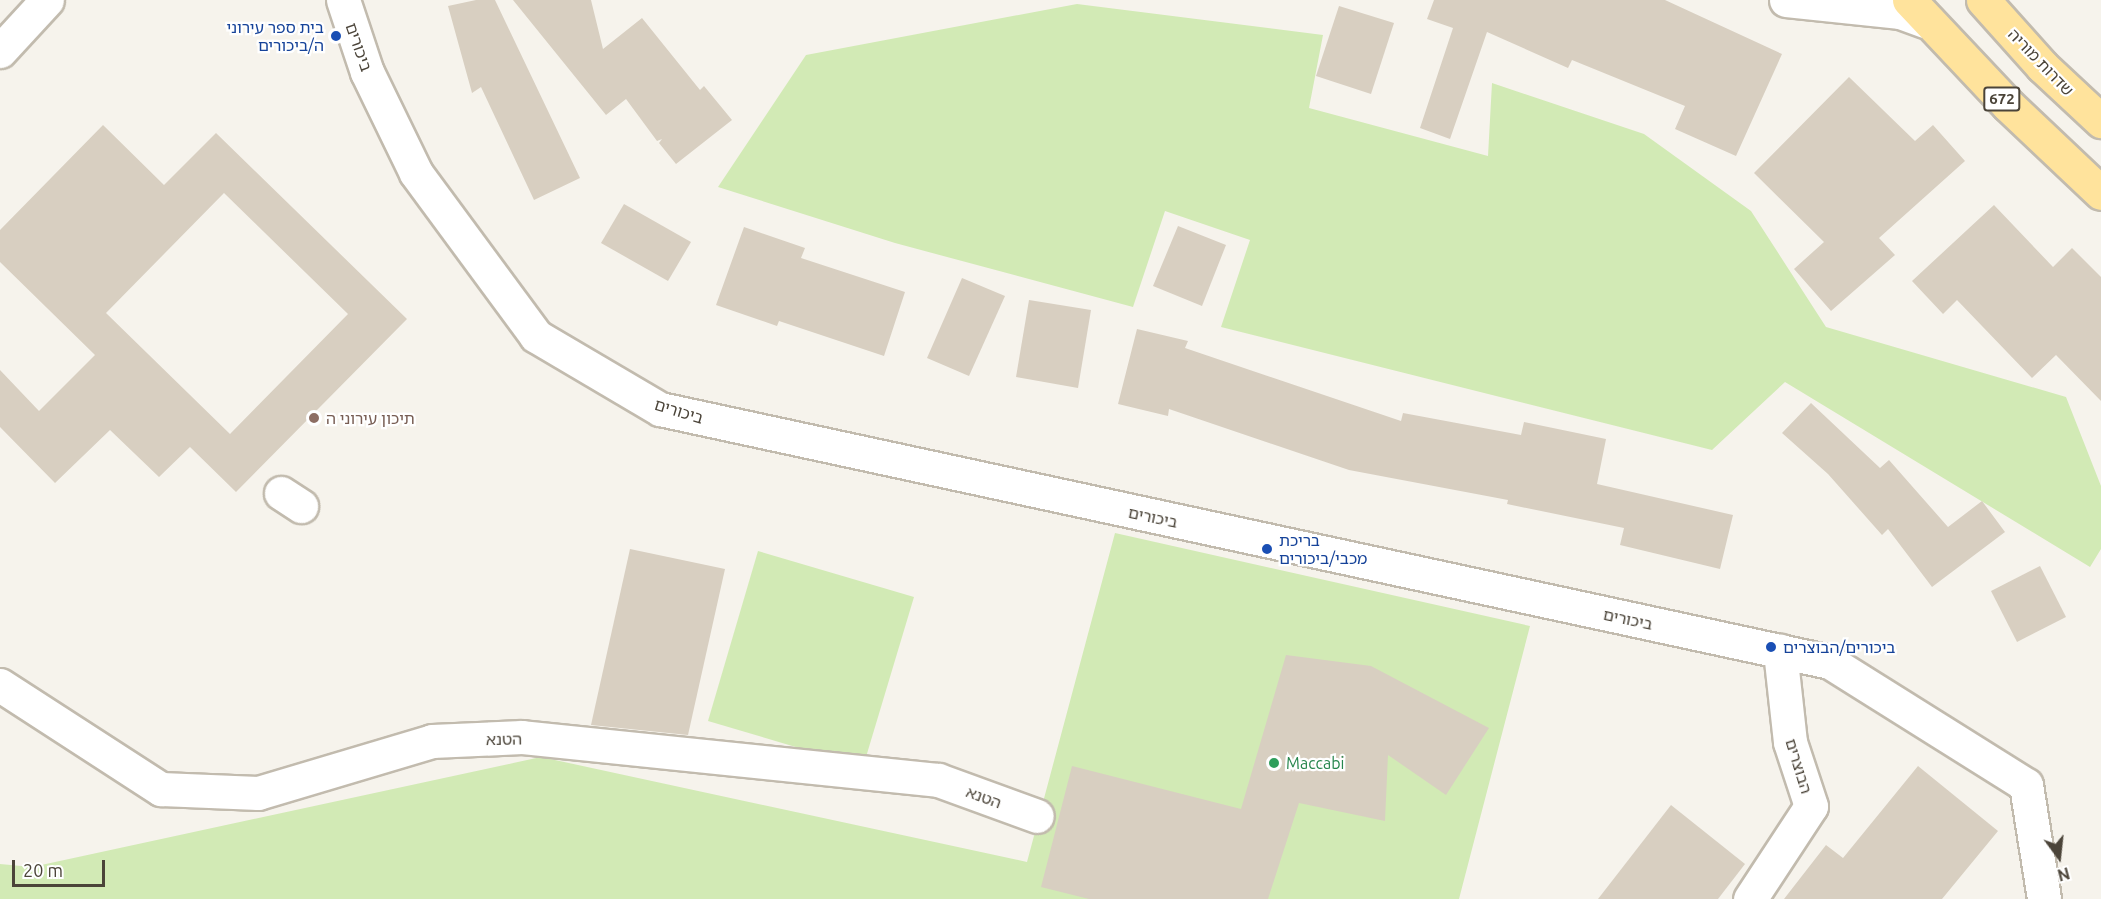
<!DOCTYPE html>
<meta charset="utf-8">
<style>
body{margin:0}
#map{position:relative;width:2101px;height:899px;overflow:hidden;background:#f6f3ec;font-family:Ubuntu,"Noto Sans Hebrew",sans-serif}
div>[style]{position:absolute}
.green>*{inset:0;background:#d2eab5}
.building>*{inset:0;background:#d8cfc1}
.roads{filter:drop-shadow(2px 0 #c2bbae) drop-shadow(-2px 0 #c2bbae) drop-shadow(0 2px #c2bbae) drop-shadow(0 -2px #c2bbae)}
.minor>*{height:33px;margin:-16.5px;padding:0 16.5px;transform-origin:16.5px;border-radius:16.5px;background:#fff}
.major>*{height:33px;margin:-16.5px;padding:0 16.5px;transform-origin:16.5px;border-radius:16.5px;background:#ffe39c}
.dots>*{width:16px;height:16px;translate:-50% -50%;box-sizing:border-box;border:3px solid #fff;border-radius:50%}
span{translate:-50% -50%;white-space:nowrap;text-align:center;line-height:1.15;-webkit-text-stroke:4.5px #fff;paint-order:stroke}
.shield-label span{padding:2px 4px;background:#fff;border:2px solid;border-radius:4px;-webkit-text-stroke-width:0}
.shield-label{font-size:15px;color:#4b4439;font-weight:700}
.transit-label{font-size:16px;color:#164399}
.right{translate:-100% -50%;text-align:right}
.left{translate:0 -50%;text-align:left}
.street-label{font-size:16px;color:#4b4439}
.education-label{font-size:16px;color:#785e54}
.leisure-label{font-size:16px;color:#27864d}
.north{position:absolute;left:2029px;top:827px;width:60px;height:60px;-webkit-text-stroke:4px #fff;paint-order:stroke;rotate:165deg;font-size:16px;font-weight:700;line-height:24px;text-align:center;color:#4b4439}
.north::after{content:'';display:block;margin:auto;width:21px;height:27px;background:#4b4439;clip-path:polygon(50% 0,100% 100%,50% 72%,0 100%)}
.scale{position:absolute;left:12px;top:860px;width:93px;height:27px;box-sizing:border-box;border:3px solid #4b4439;border-top:0;padding-left:8px;font-size:18px;line-height:21px;white-space:nowrap;color:#4b4439;-webkit-text-stroke:4px #fff;paint-order:stroke}
</style>
<div id="map">
<div class="green">
<div style="clip-path:polygon(1077px 4px,1323px 35px,1309px 108px,1488px 156px,1492px 83px,1644px 134px,1751px 211px,1826px 327px,2066px 397px,2101px 486px,2101px 549px,2090px 567px,1785px 382px,1712px 450px,1221px 327px,1250px 240px,1165px 211px,1133px 307px,895px 243px,718px 187px,806px 55px)"></div>
<div style="clip-path:polygon(1115px 533px,1530px 626px,1459px 899px,0 899px,0 864px,32px 867px,541px 757px,1027px 862px)"></div>
<div style="clip-path:polygon(758px 551px,914px 597px,863px 767px,708px 721px)"></div>
</div>
<div class="building">
<div style="clip-path:polygon(476px 0,495px 0,580px 178px,534px 200px,481px 87px,472px 93px,448px 6px)"></div>
<div style="clip-path:polygon(513px 0,591px 0,603px 49px,642px 18px,700px 90px,704px 86px,732px 120px,676px 164px,659px 143px,662px 139px,657px 141px,626px 99px,606px 115px)"></div>
<div style="clip-path:polygon(1434px 0,1665px 0,1782px 54px,1736px 156px,1675px 129px,1685px 106px,1572px 60px,1568px 68px,1487px 32px,1450px 139px,1420px 128px,1453px 28px,1427px 19px)"></div>
<div style="clip-path:polygon(1339px 6px,1394px 23px,1371px 94px,1316px 76px)"></div>
<div style="clip-path:polygon(1849px 77px,1915px 141px,1933px 125px,1965px 161px,1879px 238px,1895px 255px,1831px 311px,1794px 269px,1824px 242px,1754px 173px)"></div>
<div style="clip-path:polygon(evenodd,103px 125px,164px 185px,216px 133px,407px 319px,236px 492px,190px 447px,159px 477px,110px 430px,55px 483px,0 427px,0 370px,39px 411px,95px 355px,0 262px,0 230px,103px 125px,224px 193px,348px 314px,230px 434px,106px 313px,224px 193px)"></div>
<div style="clip-path:polygon(624px 204px,691px 242px,668px 281px,601px 243px)"></div>
<div style="clip-path:polygon(1994px 205px,2053px 267px,2072px 248px,2101px 277px,2101px 401px,2056px 355px,2032px 378px,1957px 300px,1943px 314px,1912px 281px)"></div>
<div style="clip-path:polygon(1178px 226px,1226px 245px,1202px 306px,1153px 286px)"></div>
<div style="clip-path:polygon(744px 227px,805px 248px,801px 258px,905px 292px,884px 356px,779px 321px,777px 326px,716px 305px)"></div>
<div style="clip-path:polygon(962px 278px,1005px 296px,969px 376px,927px 358px)"></div>
<div style="clip-path:polygon(1029px 300px,1091px 310px,1078px 388px,1016px 377px)"></div>
<div style="clip-path:polygon(1137px 329px,1188px 341px,1185px 348px,1401px 421px,1403px 413px,1521px 435px,1524px 422px,1606px 439px,1597px 484px,1733px 515px,1720px 569px,1620px 545px,1624px 528px,1507px 504px,1508px 500px,1349px 470px,1169px 409px,1168px 416px,1118px 404px)"></div>
<div style="clip-path:polygon(1811px 403px,1880px 468px,1889px 460px,1948px 527px,1982px 501px,2005px 532px,1932px 587px,1888px 529px,1882px 535px,1828px 474px,1782px 433px)"></div>
<div style="clip-path:polygon(630px 549px,725px 569px,688px 735px,591px 725px)"></div>
<div style="clip-path:polygon(2040px 566px,2066px 617px,2017px 642px,1991px 591px)"></div>
<div style="clip-path:polygon(1286px 655px,1371px 666px,1489px 728px,1446px 795px,1388px 755px,1385px 821px,1299px 803px,1268px 899px,1089px 899px,1041px 887px,1072px 766px,1241px 809px)"></div>
<div style="clip-path:polygon(1918px 766px,1998px 831px,1942px 899px,1784px 899px,1826px 845px,1843px 858px)"></div>
<div style="clip-path:polygon(1671px 805px,1745px 864px,1718px 899px,1598px 899px)"></div>
</div>
<div class="roads">
<div class="minor">
<div style="left:343px;top:0;width:76px;rotate:71.6deg"></div>
<div style="left:367px;top:72px;width:112px;rotate:64.1deg"></div>
<div style="left:416px;top:173px;width:202px;rotate:53.6deg"></div>
<div style="left:536px;top:336px;width:144px;rotate:30.5deg"></div>
<div style="left:660px;top:409px;width:1197px;rotate:12.2deg"></div>
<div style="left:1830px;top:662px;width:231px;rotate:32.1deg"></div>
<div style="left:2026px;top:785px;width:115px;rotate:81deg"></div>
<div style="left:1786px;top:0;width:115px;rotate:6deg"></div>
<div style="left:1900px;top:12px;width:27px;rotate:20deg"></div>
<div style="left:0;top:51px;width:69px;rotate:-47.3deg"></div>
<div style="left:281px;top:493px;width:24px;rotate:33deg"></div>
<div style="left:0;top:685px;width:192px;rotate:32.9deg"></div>
<div style="left:161px;top:789px;width:97px;rotate:2.4deg"></div>
<div style="left:258px;top:793px;width:182px;rotate:-16.6deg"></div>
<div style="left:432px;top:741px;width:90px;rotate:-2.5deg"></div>
<div style="left:522px;top:737px;width:418px;rotate:5.9deg"></div>
<div style="left:938px;top:780px;width:105px;rotate:20deg"></div>
<div style="left:1750px;top:899px;width:111px;rotate:-56.7deg"></div>
<div style="left:1811px;top:806px;width:67px;rotate:-108.2deg"></div>
<div style="left:1790px;top:742px;width:92px;rotate:-96.3deg"></div>
</div>
<div class="major">
<div style="left:1909px;top:0;width:144px;rotate:46.7deg"></div>
<div style="left:2008px;top:105px;width:128px;rotate:43.4deg"></div>
<div style="left:1983px;top:0;width:89px;rotate:48.2deg"></div>
<div style="left:2042px;top:66px;width:81px;rotate:43deg"></div>
</div>
</div>
<div class="dots">
<div style="left:336px;top:36px;background:#1a4fb4"></div>
<div style="left:314px;top:418px;background:#8d6e63"></div>
<div style="left:1267px;top:549px;background:#1a4fb4"></div>
<div style="left:1771px;top:647px;background:#1a4fb4"></div>
<div style="left:1274px;top:763px;background:#2e9e5b"></div>
</div>
<div class="shield-label">
<span style="left:2002px;top:99px">672</span>
</div>
<div class="transit-label">
<span class="right" style="left:324px;top:36px">בית ספר עירוני<br>ה/ביכורים</span>
<span class="left" style="left:1279px;top:549px">בריכת<br>מכבי/ביכורים</span>
<span class="left" style="left:1783px;top:647px">ביכורים/הבוצרים</span>
</div>
<div class="street-label">
<span style="left:359px;top:47px;rotate:71deg">ביכורים</span>
<span style="left:2041px;top:62px;rotate:46deg">שדרות מוריה</span>
<span style="left:679px;top:411px;rotate:17deg">ביכורים</span>
<span style="left:1153px;top:517px;rotate:12deg">ביכורים</span>
<span style="left:1628px;top:619px;rotate:12deg">ביכורים</span>
<span style="left:504px;top:739px;rotate:-1deg">הטנא</span>
<span style="left:1799px;top:766px;rotate:73deg">הבוצרים</span>
<span style="left:984px;top:797px;rotate:20deg">הטנא</span>
</div>
<div class="education-label">
<span class="left" style="left:326px;top:418px">תיכון עירוני ה</span>
</div>
<div class="leisure-label">
<span class="left" style="left:1286px;top:763px">Maccabi</span>
</div>
<div class="north">N</div>
<div class="scale">20 m</div>
</div>
